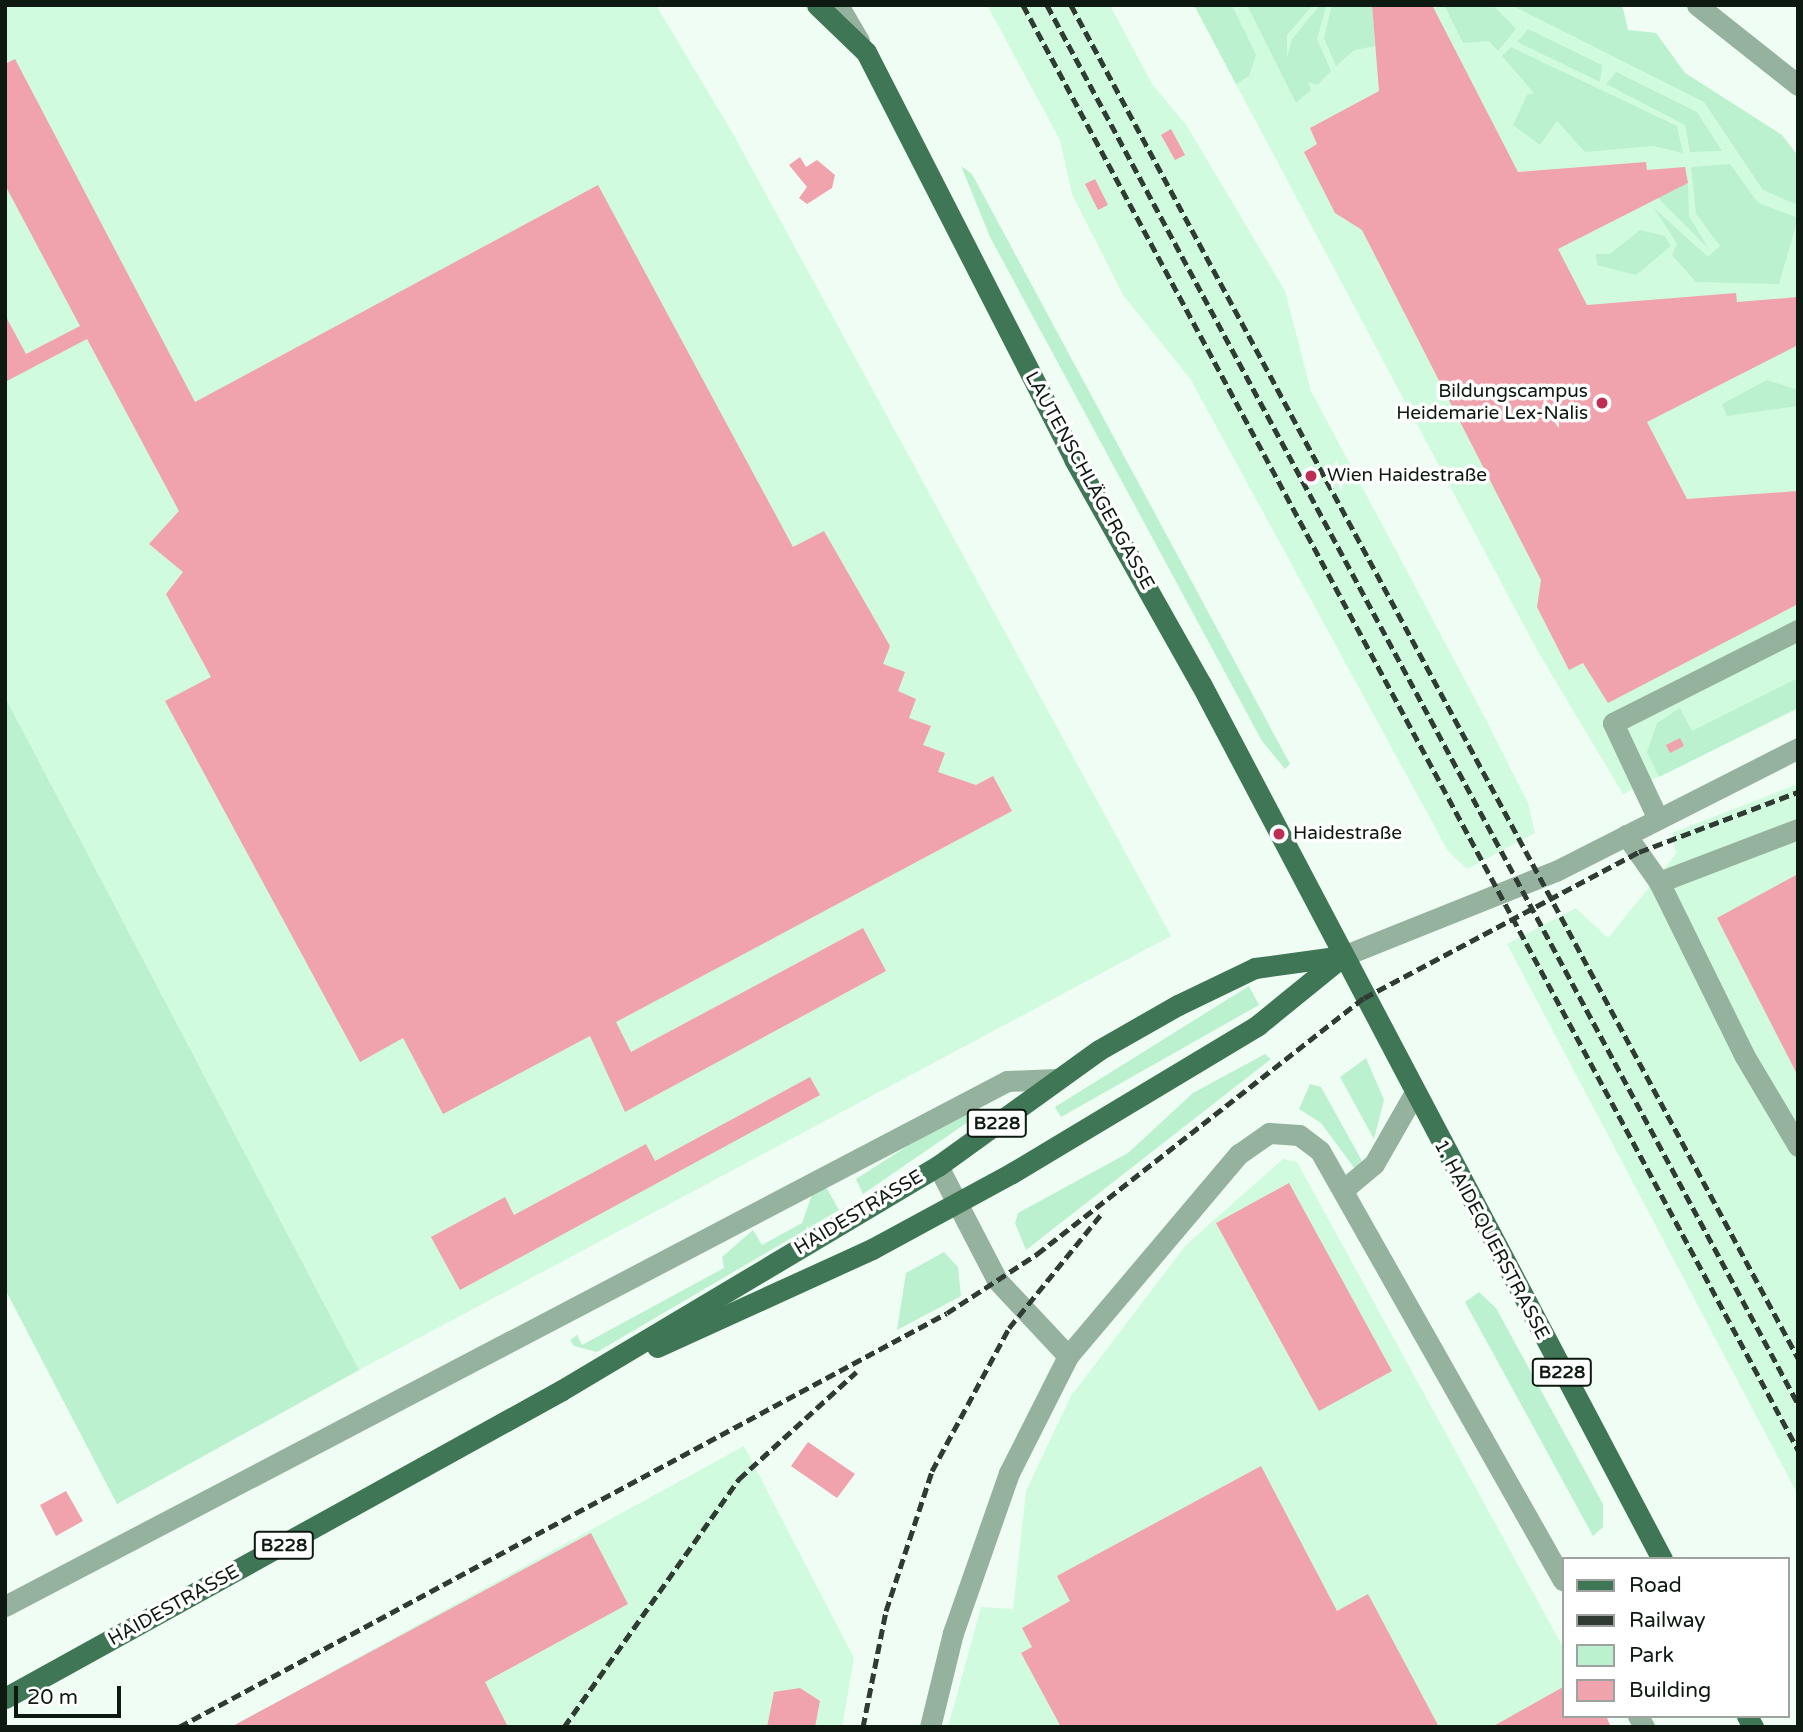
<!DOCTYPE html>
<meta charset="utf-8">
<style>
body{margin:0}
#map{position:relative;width:1803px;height:1732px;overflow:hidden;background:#f0fdf4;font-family:"Varela Round",sans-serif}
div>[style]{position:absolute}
.built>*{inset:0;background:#d1fbdf}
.green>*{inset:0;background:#bbf1ce}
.building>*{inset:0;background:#f0a2ad}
.minor>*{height:21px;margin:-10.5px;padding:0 10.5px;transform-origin:10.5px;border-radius:10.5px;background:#95b29f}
.major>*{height:21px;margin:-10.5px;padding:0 10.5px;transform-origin:10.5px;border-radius:10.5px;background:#3f7655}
.rail>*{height:5px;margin-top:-2.5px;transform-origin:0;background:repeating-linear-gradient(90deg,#2f3b33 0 10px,transparent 0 15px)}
.dots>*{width:19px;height:19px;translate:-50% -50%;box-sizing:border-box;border:4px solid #fff;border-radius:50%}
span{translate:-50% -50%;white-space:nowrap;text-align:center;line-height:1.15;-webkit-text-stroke:7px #fff;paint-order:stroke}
.shield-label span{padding:2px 5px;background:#fff;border:2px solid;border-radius:5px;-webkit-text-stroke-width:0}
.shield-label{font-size:18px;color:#0d1911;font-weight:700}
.poi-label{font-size:19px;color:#0d1911}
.right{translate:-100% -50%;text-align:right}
.left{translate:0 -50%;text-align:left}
.street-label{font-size:19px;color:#0d1911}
.frame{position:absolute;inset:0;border:7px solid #0d1911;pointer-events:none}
.legend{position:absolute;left:1562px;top:1557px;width:228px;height:161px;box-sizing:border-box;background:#fff;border:2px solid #9ea3a0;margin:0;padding:9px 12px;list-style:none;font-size:21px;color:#0d1911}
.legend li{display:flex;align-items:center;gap:14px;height:35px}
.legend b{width:35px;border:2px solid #9ea3a0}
.scale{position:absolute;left:14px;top:1686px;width:107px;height:32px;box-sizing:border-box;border:4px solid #0d1911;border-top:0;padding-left:9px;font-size:21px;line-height:24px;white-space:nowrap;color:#0d1911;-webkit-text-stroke:5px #fff;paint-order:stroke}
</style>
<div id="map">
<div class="built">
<div style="clip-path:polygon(5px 5px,656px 5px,732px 132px,1171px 936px,359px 1370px,5px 697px)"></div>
<div style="clip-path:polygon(987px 5px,1110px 5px,1152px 84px,1187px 126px,1285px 291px,1311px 391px,1483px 714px,1528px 803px,1535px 833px,1467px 869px,1448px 851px,1191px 380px,1123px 295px,1072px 194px,1060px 140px)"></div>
<div style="clip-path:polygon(1194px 5px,1622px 5px,1628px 30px,1656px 33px,1685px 73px,1782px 135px,1798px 156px,1798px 708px,1623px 794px,1537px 650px)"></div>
<div style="clip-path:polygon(1798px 784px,1798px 1495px,1507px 944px,1576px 908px,1608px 938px,1676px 854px,1672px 833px)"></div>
<div style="clip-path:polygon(1283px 1159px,1297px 1162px,1563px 1647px,1563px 1716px,1606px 1716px,1611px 1727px,948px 1727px,981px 1607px,1013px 1609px,1026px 1491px,1071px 1396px,1186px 1245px)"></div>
<div style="clip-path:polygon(744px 1446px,854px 1658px,842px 1727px,231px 1727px)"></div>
</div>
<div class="green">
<div style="clip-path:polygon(1194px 5px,1232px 5px,1256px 55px,1249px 76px,1236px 84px)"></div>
<div style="clip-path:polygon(1247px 5px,1313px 5px,1287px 35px,1287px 57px,1292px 39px,1320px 5px,1326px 7px,1317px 39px,1331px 71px,1317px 85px,1308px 82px,1311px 90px,1296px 103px)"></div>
<div style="clip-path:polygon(1332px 5px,1372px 5px,1375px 46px,1354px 50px,1336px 66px,1324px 38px)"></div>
<div style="clip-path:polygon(1444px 5px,1493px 5px,1516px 29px,1498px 51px,1489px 41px,1463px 43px)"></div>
<div style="clip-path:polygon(1511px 5px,1622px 5px,1628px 30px,1656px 33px,1685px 73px,1782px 135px,1798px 156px,1798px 205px,1763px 190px,1704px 102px)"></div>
<div style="clip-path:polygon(1528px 29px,1602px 65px,1600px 82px,1517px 42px)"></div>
<div style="clip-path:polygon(1511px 47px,1677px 126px,1683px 153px,1653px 146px,1585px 152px,1557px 121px,1540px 145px,1513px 125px,1527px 95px,1534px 93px,1502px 56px)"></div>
<div style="clip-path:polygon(1616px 72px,1697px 112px,1722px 151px,1690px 152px,1685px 125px,1606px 84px)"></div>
<div style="clip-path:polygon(1730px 164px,1758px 203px,1798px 218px,1779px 284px,1696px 282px,1672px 255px,1677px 244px,1654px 208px,1708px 257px,1720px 246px,1696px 214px,1691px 167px)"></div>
<div style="clip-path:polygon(961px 166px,972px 174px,1290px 764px,1285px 769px,1262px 741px,990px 237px)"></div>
<div style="clip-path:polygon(1688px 183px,1689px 216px,1708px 248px,1658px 198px)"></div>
<div style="clip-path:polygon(1640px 230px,1665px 236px,1671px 246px,1636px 275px,1597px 265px,1596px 254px,1610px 254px)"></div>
<div style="clip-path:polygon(1767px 380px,1798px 390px,1798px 406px,1727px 416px,1722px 404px)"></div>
<div style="clip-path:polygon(1798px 678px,1798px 708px,1659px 777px,1647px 752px,1657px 723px,1680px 708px,1692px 731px)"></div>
<div style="clip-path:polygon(5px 697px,359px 1370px,117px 1504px,5px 1289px)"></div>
<div style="clip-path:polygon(1249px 986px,1259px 1005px,1061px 1117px,1055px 1107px)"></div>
<div style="clip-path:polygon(1265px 1054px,1271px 1059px,1026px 1250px,1015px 1223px,1018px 1213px,1128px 1153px,1193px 1093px)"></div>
<div style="clip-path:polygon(1366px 1058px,1384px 1100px,1374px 1139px,1340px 1077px)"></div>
<div style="clip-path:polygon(1310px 1084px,1321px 1087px,1362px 1161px,1355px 1169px,1321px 1123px,1299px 1109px)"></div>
<div style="clip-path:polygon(975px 1103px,981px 1113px,863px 1194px,856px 1179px)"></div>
<div style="clip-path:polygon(826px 1187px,839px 1210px,597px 1352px,574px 1346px,570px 1340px,577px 1335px,582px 1345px,724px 1268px,722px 1257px,753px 1230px,762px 1245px,802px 1223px,812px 1195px)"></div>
<div style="clip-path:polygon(944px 1252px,958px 1267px,961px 1296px,897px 1330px,906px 1273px)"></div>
<div style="clip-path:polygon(1479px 1292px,1496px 1308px,1603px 1504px,1603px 1527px,1593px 1536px,1465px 1302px)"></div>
</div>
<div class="building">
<div style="clip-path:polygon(1372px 5px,1432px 5px,1518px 172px,1646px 162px,1647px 170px,1685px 167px,1688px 183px,1558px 249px,1587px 305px,1736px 293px,1737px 302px,1798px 297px,1798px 345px,1647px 422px,1687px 499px,1798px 491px,1798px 604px,1608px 703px,1583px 663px,1569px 670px,1537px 607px,1541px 580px,1362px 230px,1335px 213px,1304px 152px,1317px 144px,1310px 128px,1379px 91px)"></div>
<div style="clip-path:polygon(15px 59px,195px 402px,598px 185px,793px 547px,824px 531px,890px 646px,883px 664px,905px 672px,898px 691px,916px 699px,909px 718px,931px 726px,923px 745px,945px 753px,938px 772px,976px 785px,993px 776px,1012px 811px,616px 1022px,631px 1052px,863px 928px,886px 971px,625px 1112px,590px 1036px,443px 1114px,403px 1038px,360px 1062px,165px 701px,211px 677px,166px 594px,183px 572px,149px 544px,179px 511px,87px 339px,5px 382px,5px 315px,26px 354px,80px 326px,5px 185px,5px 64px)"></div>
<div style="clip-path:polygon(1171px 129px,1185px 155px,1175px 160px,1161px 135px)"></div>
<div style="clip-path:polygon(800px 157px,806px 167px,817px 160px,835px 175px,832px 188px,807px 204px,799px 198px,807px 187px,789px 165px)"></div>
<div style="clip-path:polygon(1095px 179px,1108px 205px,1098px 210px,1085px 184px)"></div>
<div style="clip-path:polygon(1680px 738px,1684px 746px,1670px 753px,1666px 745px)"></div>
<div style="clip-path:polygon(1798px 874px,1798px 1076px,1717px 918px)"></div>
<div style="clip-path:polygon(810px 1077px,820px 1095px,460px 1290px,431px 1237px,505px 1197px,514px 1215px,646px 1144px,655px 1161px)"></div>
<div style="clip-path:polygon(1289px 1183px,1392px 1371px,1319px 1411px,1216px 1223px)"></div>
<div style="clip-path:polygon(808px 1442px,855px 1474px,837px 1498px,791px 1466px)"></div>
<div style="clip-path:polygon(1261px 1466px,1337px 1611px,1368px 1594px,1439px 1727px,1061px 1727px,1021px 1653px,1032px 1647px,1022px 1628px,1070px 1601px,1057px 1576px)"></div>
<div style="clip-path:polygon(66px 1491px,83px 1521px,56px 1536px,40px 1505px)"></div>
<div style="clip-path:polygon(591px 1533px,628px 1604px,485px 1682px,508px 1727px,231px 1727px)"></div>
<div style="clip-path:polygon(1563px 1687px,1563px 1716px,1606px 1716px,1611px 1727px,1492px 1727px)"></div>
<div style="clip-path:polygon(800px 1688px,820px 1701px,815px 1727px,767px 1727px,774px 1692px)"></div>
</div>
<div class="minor">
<div style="left:838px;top:5px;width:42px;rotate:59.7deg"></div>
<div style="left:1697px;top:5px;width:129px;rotate:38.4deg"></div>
<div style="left:1658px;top:819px;width:106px;rotate:-115.1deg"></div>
<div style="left:1613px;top:723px;width:207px;rotate:-26.7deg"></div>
<div style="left:1798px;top:829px;width:149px;rotate:159.1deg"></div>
<div style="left:1659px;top:882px;width:193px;rotate:63.8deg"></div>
<div style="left:1744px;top:1055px;width:106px;rotate:59.3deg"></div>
<div style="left:1626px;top:835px;width:57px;rotate:54.9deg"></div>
<div style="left:1343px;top:956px;width:229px;rotate:-21.8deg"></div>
<div style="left:1556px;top:871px;width:271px;rotate:-26.9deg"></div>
<div style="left:1343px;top:1190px;width:40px;rotate:-40deg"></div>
<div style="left:1374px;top:1164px;width:78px;rotate:-60.2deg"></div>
<div style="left:1068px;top:1356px;width:265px;rotate:-49.8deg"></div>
<div style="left:1239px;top:1154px;width:37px;rotate:-35deg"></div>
<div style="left:1269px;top:1133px;width:30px;rotate:4deg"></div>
<div style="left:1299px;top:1135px;width:26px;rotate:37deg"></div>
<div style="left:1320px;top:1151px;width:493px;rotate:60.5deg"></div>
<div style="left:5px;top:1606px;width:1131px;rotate:-27.65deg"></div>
<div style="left:1007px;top:1081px;width:49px;rotate:-2.3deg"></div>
<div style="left:1638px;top:1716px;width:13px;rotate:61deg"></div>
<div style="left:930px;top:1727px;width:97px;rotate:-76.3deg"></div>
<div style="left:953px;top:1633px;width:170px;rotate:-70.7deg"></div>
<div style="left:1009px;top:1473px;width:131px;rotate:-63.2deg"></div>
<div style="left:1068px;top:1356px;width:104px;rotate:-133.1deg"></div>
<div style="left:997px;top:1280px;width:128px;rotate:-117.4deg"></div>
</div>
<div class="major">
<div style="left:817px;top:5px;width:68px;rotate:43.8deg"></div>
<div style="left:866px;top:52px;width:457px;rotate:62.9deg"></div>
<div style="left:1074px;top:459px;width:258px;rotate:60.6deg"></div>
<div style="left:1201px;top:684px;width:989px;rotate:62.22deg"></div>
<div style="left:657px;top:1347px;width:236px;rotate:-24.5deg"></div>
<div style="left:872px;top:1249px;width:159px;rotate:-28.5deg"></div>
<div style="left:1012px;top:1173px;width:287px;rotate:-31deg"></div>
<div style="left:1258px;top:1025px;width:109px;rotate:-39.1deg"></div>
<div style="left:5px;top:1698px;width:636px;rotate:-28.94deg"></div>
<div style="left:562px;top:1390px;width:438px;rotate:-30.8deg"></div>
<div style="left:938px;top:1166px;width:198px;rotate:-35.8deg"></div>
<div style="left:1099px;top:1050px;width:91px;rotate:-29.7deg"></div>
<div style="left:1178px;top:1005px;width:85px;rotate:-25.7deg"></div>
<div style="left:1255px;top:968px;width:89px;rotate:-7.8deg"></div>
<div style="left:1747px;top:1716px;width:13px;rotate:61deg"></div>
</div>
<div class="rail">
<div style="left:1023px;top:5px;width:1640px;rotate:61.79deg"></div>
<div style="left:1047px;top:5px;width:1588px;rotate:61.77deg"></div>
<div style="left:1071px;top:5px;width:1536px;rotate:61.75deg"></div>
<div style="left:179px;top:1727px;width:872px;rotate:-28.33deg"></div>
<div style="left:947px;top:1313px;width:108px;rotate:-33.2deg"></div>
<div style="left:1037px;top:1254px;width:415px;rotate:-38.1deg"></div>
<div style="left:1364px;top:998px;width:311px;rotate:-28deg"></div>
<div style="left:1639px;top:852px;width:170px;rotate:-20.7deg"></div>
<div style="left:564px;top:1727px;width:304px;rotate:-54.8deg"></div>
<div style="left:739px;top:1479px;width:159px;rotate:-42.4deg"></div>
<div style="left:863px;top:1727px;width:118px;rotate:-78.8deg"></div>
<div style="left:886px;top:1611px;width:147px;rotate:-71.8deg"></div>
<div style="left:932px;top:1471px;width:162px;rotate:-61.7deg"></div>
<div style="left:1009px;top:1328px;width:149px;rotate:-51deg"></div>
</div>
<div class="dots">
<div style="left:1602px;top:403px;background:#bd2d54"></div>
<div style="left:1311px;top:476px;background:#bd2d54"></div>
<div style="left:1279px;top:834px;background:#bd2d54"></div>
</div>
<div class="shield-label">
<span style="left:997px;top:1123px">B228</span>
<span style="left:1562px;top:1372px">B228</span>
<span style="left:284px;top:1545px">B228</span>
</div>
<div class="poi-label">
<span class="right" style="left:1588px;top:403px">Bildungscampus<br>Heidemarie Lex-Nalis</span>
<span class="left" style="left:1327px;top:476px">Wien Haidestraße</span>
<span class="left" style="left:1293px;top:834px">Haidestraße</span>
</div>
<div class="street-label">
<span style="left:1089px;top:481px;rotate:61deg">LAUTENSCHLÄGERGASSE</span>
<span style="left:859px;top:1213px;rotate:-31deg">HAIDESTRASSE</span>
<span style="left:1491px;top:1240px;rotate:62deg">1. HAIDEQUERSTRASSE</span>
<span style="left:174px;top:1606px;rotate:-29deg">HAIDESTRASSE</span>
</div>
<div class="frame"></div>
<ul class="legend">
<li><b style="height:9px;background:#3f7655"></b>Road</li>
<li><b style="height:9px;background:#2f3b33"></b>Railway</li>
<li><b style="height:19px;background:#bbf1ce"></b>Park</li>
<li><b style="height:19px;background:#f0a2ad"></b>Building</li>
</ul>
<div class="scale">20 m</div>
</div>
